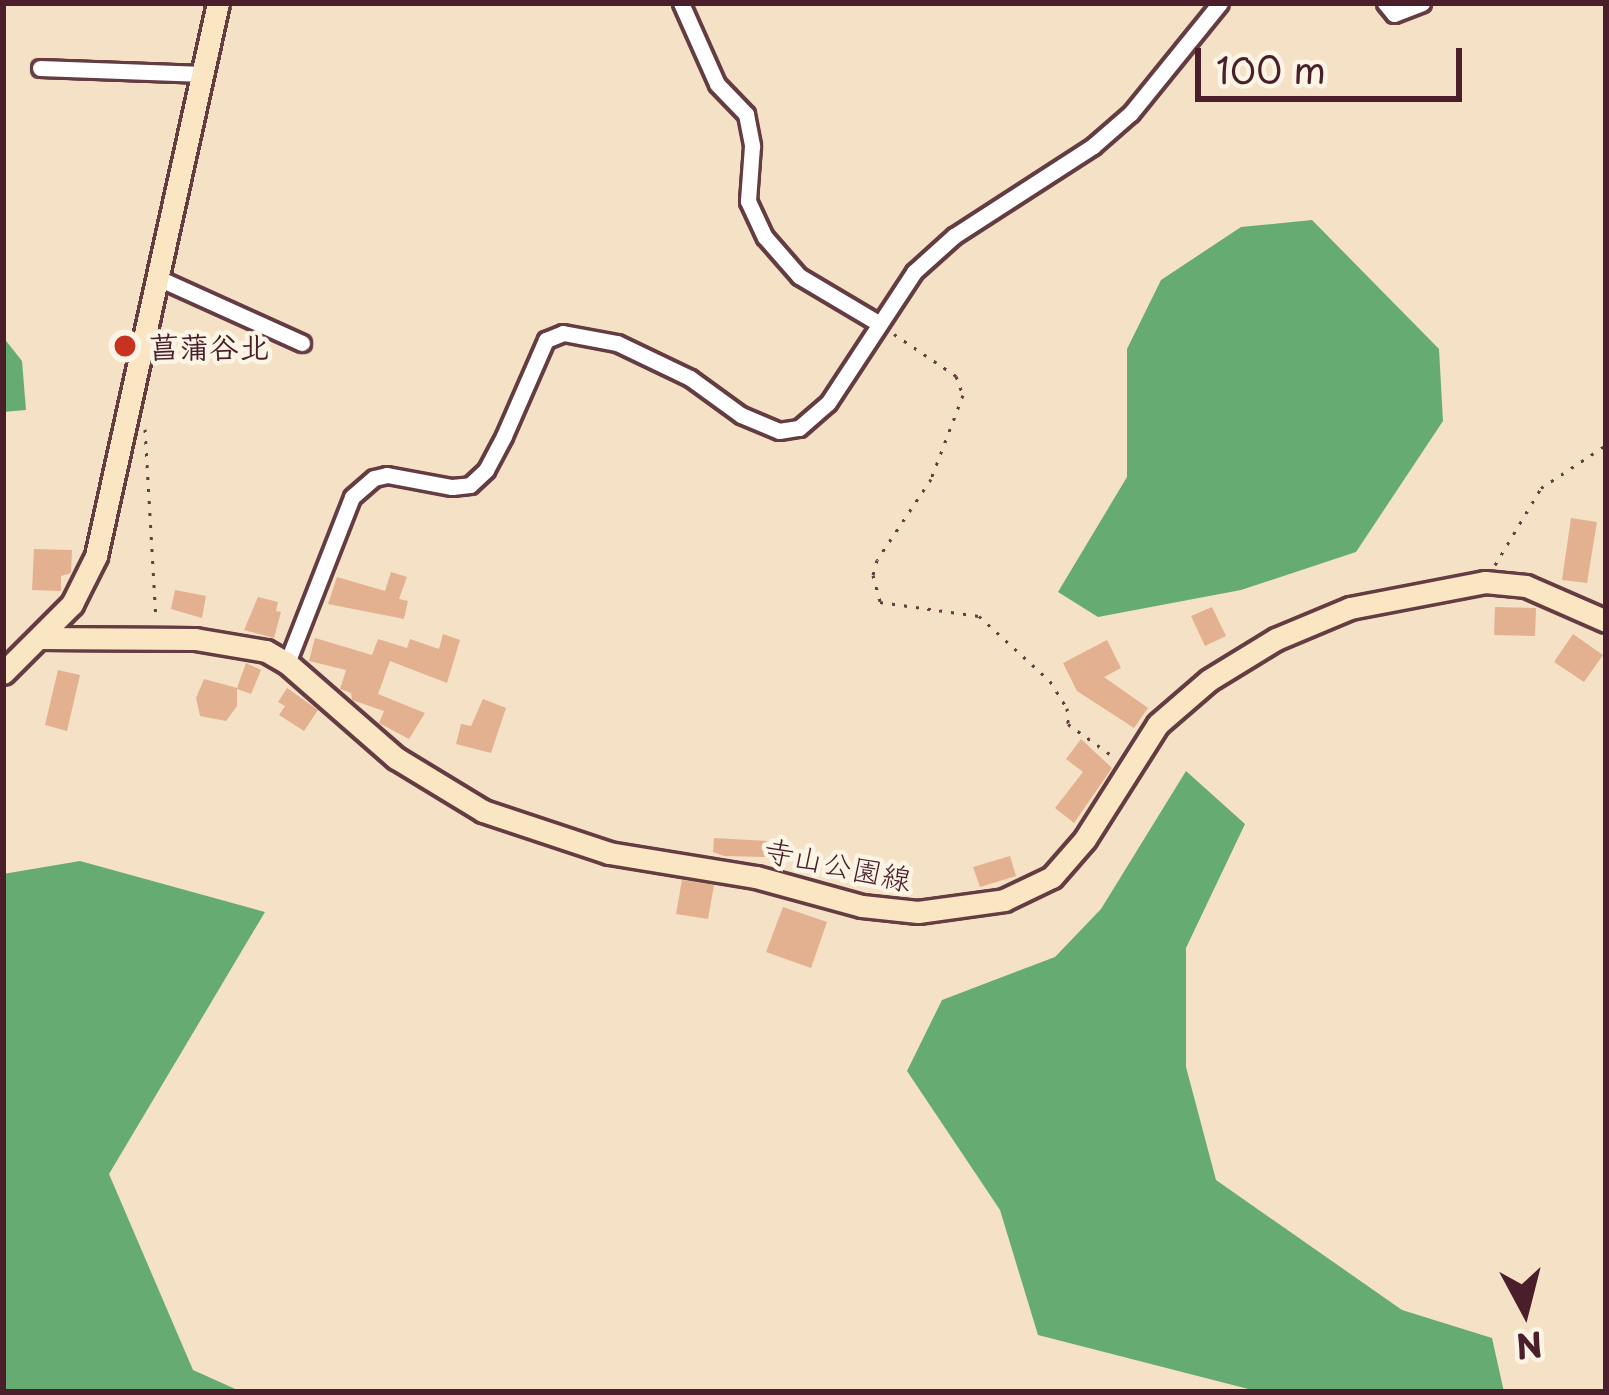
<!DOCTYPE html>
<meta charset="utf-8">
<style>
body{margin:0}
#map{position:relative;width:1609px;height:1395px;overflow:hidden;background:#f5e1c6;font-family:"Playpen Sans","Klee One",sans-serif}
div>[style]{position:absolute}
.forest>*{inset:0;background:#66ac72}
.building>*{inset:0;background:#e3b190}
.path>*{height:3px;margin-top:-1.5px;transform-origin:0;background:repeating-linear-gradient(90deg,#643c42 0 3px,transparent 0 12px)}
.roads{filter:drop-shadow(3px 0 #643c42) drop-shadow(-3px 0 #643c42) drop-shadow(0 3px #643c42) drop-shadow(0 -3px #643c42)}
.street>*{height:15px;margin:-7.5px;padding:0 7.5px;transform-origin:7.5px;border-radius:7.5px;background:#fff}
.secondary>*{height:21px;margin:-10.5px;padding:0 10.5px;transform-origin:10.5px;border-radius:10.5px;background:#fbe6c4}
.dots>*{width:33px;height:33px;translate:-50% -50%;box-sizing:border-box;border:6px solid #fcf5e5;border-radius:50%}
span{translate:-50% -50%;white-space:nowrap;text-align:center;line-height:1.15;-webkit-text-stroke:9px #fcf5e5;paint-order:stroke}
.poi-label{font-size:30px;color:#4a1f2b;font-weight:700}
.left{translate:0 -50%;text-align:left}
.street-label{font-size:30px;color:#4a1f2b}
.frame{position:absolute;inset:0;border:6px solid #4a1f2b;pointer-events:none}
.north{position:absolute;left:1465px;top:1251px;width:120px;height:120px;-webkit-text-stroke:9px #fcf5e5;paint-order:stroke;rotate:173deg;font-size:33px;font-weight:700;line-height:48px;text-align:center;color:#4a1f2b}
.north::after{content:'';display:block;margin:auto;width:42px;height:54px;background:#4a1f2b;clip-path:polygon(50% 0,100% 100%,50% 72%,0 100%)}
.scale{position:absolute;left:1195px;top:48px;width:267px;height:54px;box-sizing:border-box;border:6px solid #4a1f2b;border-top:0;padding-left:15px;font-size:36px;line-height:42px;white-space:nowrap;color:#4a1f2b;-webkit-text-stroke:9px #fcf5e5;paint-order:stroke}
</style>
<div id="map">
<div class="forest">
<div style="clip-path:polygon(1312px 220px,1439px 349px,1443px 421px,1356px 552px,1241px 590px,1098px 617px,1058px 592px,1127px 477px,1127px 349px,1161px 280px,1241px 227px)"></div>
<div style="clip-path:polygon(3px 337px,22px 361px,26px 410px,3px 412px)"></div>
<div style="clip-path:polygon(1186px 771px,1245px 824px,1186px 948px,1186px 1067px,1216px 1180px,1402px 1310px,1492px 1338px,1504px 1392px,1260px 1392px,1038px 1335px,1000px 1210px,907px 1071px,942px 1000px,1055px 957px,1101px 909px)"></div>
<div style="clip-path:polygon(80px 861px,265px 912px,109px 1174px,193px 1370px,242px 1392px,3px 1392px,3px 874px)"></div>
</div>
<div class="building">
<div style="clip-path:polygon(1571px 518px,1597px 522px,1587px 583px,1562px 580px)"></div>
<div style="clip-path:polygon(34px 549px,72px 550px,71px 573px,61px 576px,61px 591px,32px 590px)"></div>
<div style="clip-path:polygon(391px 572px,407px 577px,399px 599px,408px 601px,404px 619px,328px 604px,337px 577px,385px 591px)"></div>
<div style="clip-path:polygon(175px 590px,206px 596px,202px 618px,171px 609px)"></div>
<div style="clip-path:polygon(258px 597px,278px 602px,276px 611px,281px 612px,274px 638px,244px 630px)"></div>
<div style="clip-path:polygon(1212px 607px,1226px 636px,1205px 646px,1191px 616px)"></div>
<div style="clip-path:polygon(1495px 607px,1536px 608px,1535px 636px,1494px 635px)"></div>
<div style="clip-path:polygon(443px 634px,460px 640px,447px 683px,390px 661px,378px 694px,425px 713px,409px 739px,379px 723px,384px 711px,352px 700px,351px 693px,340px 689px,346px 670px,309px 661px,315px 638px,372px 655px,378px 639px,407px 648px,410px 639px,439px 649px)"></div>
<div style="clip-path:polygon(1573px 634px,1603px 655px,1584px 682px,1554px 662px)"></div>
<div style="clip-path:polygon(1107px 640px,1121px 668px,1104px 677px,1148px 708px,1134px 728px,1077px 691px,1063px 663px)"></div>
<div style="clip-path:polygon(246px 663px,261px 670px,251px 694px,237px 689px,237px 706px,226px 721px,200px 716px,196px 698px,204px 679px,237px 688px)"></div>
<div style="clip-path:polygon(58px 670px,80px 675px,67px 731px,45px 725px)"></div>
<div style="clip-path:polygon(287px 688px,318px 710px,304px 731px,279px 715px,285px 706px,278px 702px)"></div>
<div style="clip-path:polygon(483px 699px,506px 708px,491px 753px,456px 744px,461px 724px,471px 726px)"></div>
<div style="clip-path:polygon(1081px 739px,1112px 768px,1074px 823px,1055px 808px,1083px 772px,1066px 759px)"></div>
<div style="clip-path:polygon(714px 838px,767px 841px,767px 857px,724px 856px,713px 852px)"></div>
<div style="clip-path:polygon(1010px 856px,1016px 876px,980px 887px,973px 867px)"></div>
<div style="clip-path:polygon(682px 880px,714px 885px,708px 919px,676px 914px)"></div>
<div style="clip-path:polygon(783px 907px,827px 922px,811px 968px,766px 952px)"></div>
</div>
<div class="path">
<div style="left:894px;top:334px;width:75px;rotate:34.1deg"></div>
<div style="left:956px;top:376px;width:20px;rotate:70deg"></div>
<div style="left:963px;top:395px;width:90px;rotate:110.9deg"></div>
<div style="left:931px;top:479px;width:97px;rotate:123.7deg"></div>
<div style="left:877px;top:560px;width:16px;rotate:105deg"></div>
<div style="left:873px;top:575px;width:28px;rotate:75deg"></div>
<div style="left:880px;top:602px;width:100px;rotate:8deg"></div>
<div style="left:979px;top:616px;width:96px;rotate:42.5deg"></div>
<div style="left:1050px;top:681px;width:32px;rotate:58deg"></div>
<div style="left:1067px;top:708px;width:16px;rotate:86deg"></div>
<div style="left:1068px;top:724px;width:57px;rotate:35.7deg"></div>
<div style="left:145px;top:429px;width:188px;rotate:86.7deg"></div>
<div style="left:1495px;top:565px;width:90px;rotate:-59.1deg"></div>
<div style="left:1541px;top:488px;width:78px;rotate:-33.5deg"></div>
</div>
<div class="roads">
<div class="street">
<div style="left:681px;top:3px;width:89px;rotate:66deg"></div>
<div style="left:717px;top:84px;width:42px;rotate:46deg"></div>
<div style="left:746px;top:114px;width:33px;rotate:79deg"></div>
<div style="left:752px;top:146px;width:55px;rotate:94.2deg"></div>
<div style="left:748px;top:201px;width:40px;rotate:65deg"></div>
<div style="left:765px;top:237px;width:52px;rotate:48.9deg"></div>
<div style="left:799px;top:276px;width:92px;rotate:30.7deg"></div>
<div style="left:1385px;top:3px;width:14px;rotate:51deg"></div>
<div style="left:1394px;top:14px;width:30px;rotate:-21deg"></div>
<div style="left:40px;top:68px;width:163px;rotate:2.1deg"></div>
<div style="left:158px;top:278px;width:158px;rotate:24.3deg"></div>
<div style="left:287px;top:663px;width:178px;rotate:-68.6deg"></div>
<div style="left:352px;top:497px;width:29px;rotate:-41deg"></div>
<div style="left:374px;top:478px;width:13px;rotate:-13deg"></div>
<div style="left:387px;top:475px;width:66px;rotate:10.5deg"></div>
<div style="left:452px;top:487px;width:18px;rotate:-6deg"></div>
<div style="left:470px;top:485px;width:22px;rotate:-43deg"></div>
<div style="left:486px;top:470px;width:38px;rotate:-62deg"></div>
<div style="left:504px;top:436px;width:105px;rotate:-66.4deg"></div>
<div style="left:546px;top:340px;width:18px;rotate:-22deg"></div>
<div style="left:563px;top:333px;width:55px;rotate:10.5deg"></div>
<div style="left:617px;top:343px;width:81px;rotate:25.6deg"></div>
<div style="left:690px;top:378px;width:63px;rotate:36deg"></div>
<div style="left:741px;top:415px;width:41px;rotate:22.8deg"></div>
<div style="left:779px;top:431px;width:20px;rotate:-9deg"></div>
<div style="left:799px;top:428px;width:38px;rotate:-41deg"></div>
<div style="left:828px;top:403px;width:157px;rotate:-56.7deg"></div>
<div style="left:914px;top:272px;width:54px;rotate:-42deg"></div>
<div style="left:954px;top:236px;width:166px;rotate:-32.9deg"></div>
<div style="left:1093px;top:146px;width:50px;rotate:-41deg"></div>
<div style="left:1131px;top:113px;width:141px;rotate:-51deg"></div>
</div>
<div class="secondary">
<div style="left:39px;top:638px;width:156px;rotate:0.4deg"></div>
<div style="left:195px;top:639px;width:72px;rotate:9.6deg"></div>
<div style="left:266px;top:651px;width:24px;rotate:30deg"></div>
<div style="left:287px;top:663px;width:145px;rotate:41.1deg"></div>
<div style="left:396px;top:758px;width:102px;rotate:31.3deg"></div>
<div style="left:483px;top:811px;width:133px;rotate:18.4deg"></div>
<div style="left:609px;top:853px;width:149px;rotate:9.3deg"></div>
<div style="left:756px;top:877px;width:110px;rotate:15.3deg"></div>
<div style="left:862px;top:906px;width:56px;rotate:6.1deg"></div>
<div style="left:918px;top:912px;width:87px;rotate:-7.9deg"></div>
<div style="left:1004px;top:900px;width:53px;rotate:-25.6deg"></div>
<div style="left:1052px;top:877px;width:50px;rotate:-49deg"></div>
<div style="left:1085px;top:839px;width:136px;rotate:-57.6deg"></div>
<div style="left:1158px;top:724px;width:67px;rotate:-40.8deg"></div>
<div style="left:1209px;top:680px;width:79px;rotate:-31.5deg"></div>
<div style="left:1276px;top:639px;width:80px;rotate:-22.7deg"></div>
<div style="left:1350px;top:608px;width:137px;rotate:-10.9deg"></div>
<div style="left:1485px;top:582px;width:41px;rotate:5.6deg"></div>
<div style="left:1526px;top:586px;width:87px;rotate:23.6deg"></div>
<div style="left:3px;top:673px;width:98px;rotate:-45deg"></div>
<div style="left:72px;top:604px;width:54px;rotate:-63.4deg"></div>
<div style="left:96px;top:556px;width:566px;rotate:-77.56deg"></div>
</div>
</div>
<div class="dots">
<div style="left:125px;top:346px;background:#c8321e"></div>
</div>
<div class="poi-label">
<span class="left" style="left:149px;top:346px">菖蒲谷北</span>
</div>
<div class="street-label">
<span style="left:838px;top:864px;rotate:12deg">寺山公園線</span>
</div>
<div class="frame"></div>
<div class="north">N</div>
<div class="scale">100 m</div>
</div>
